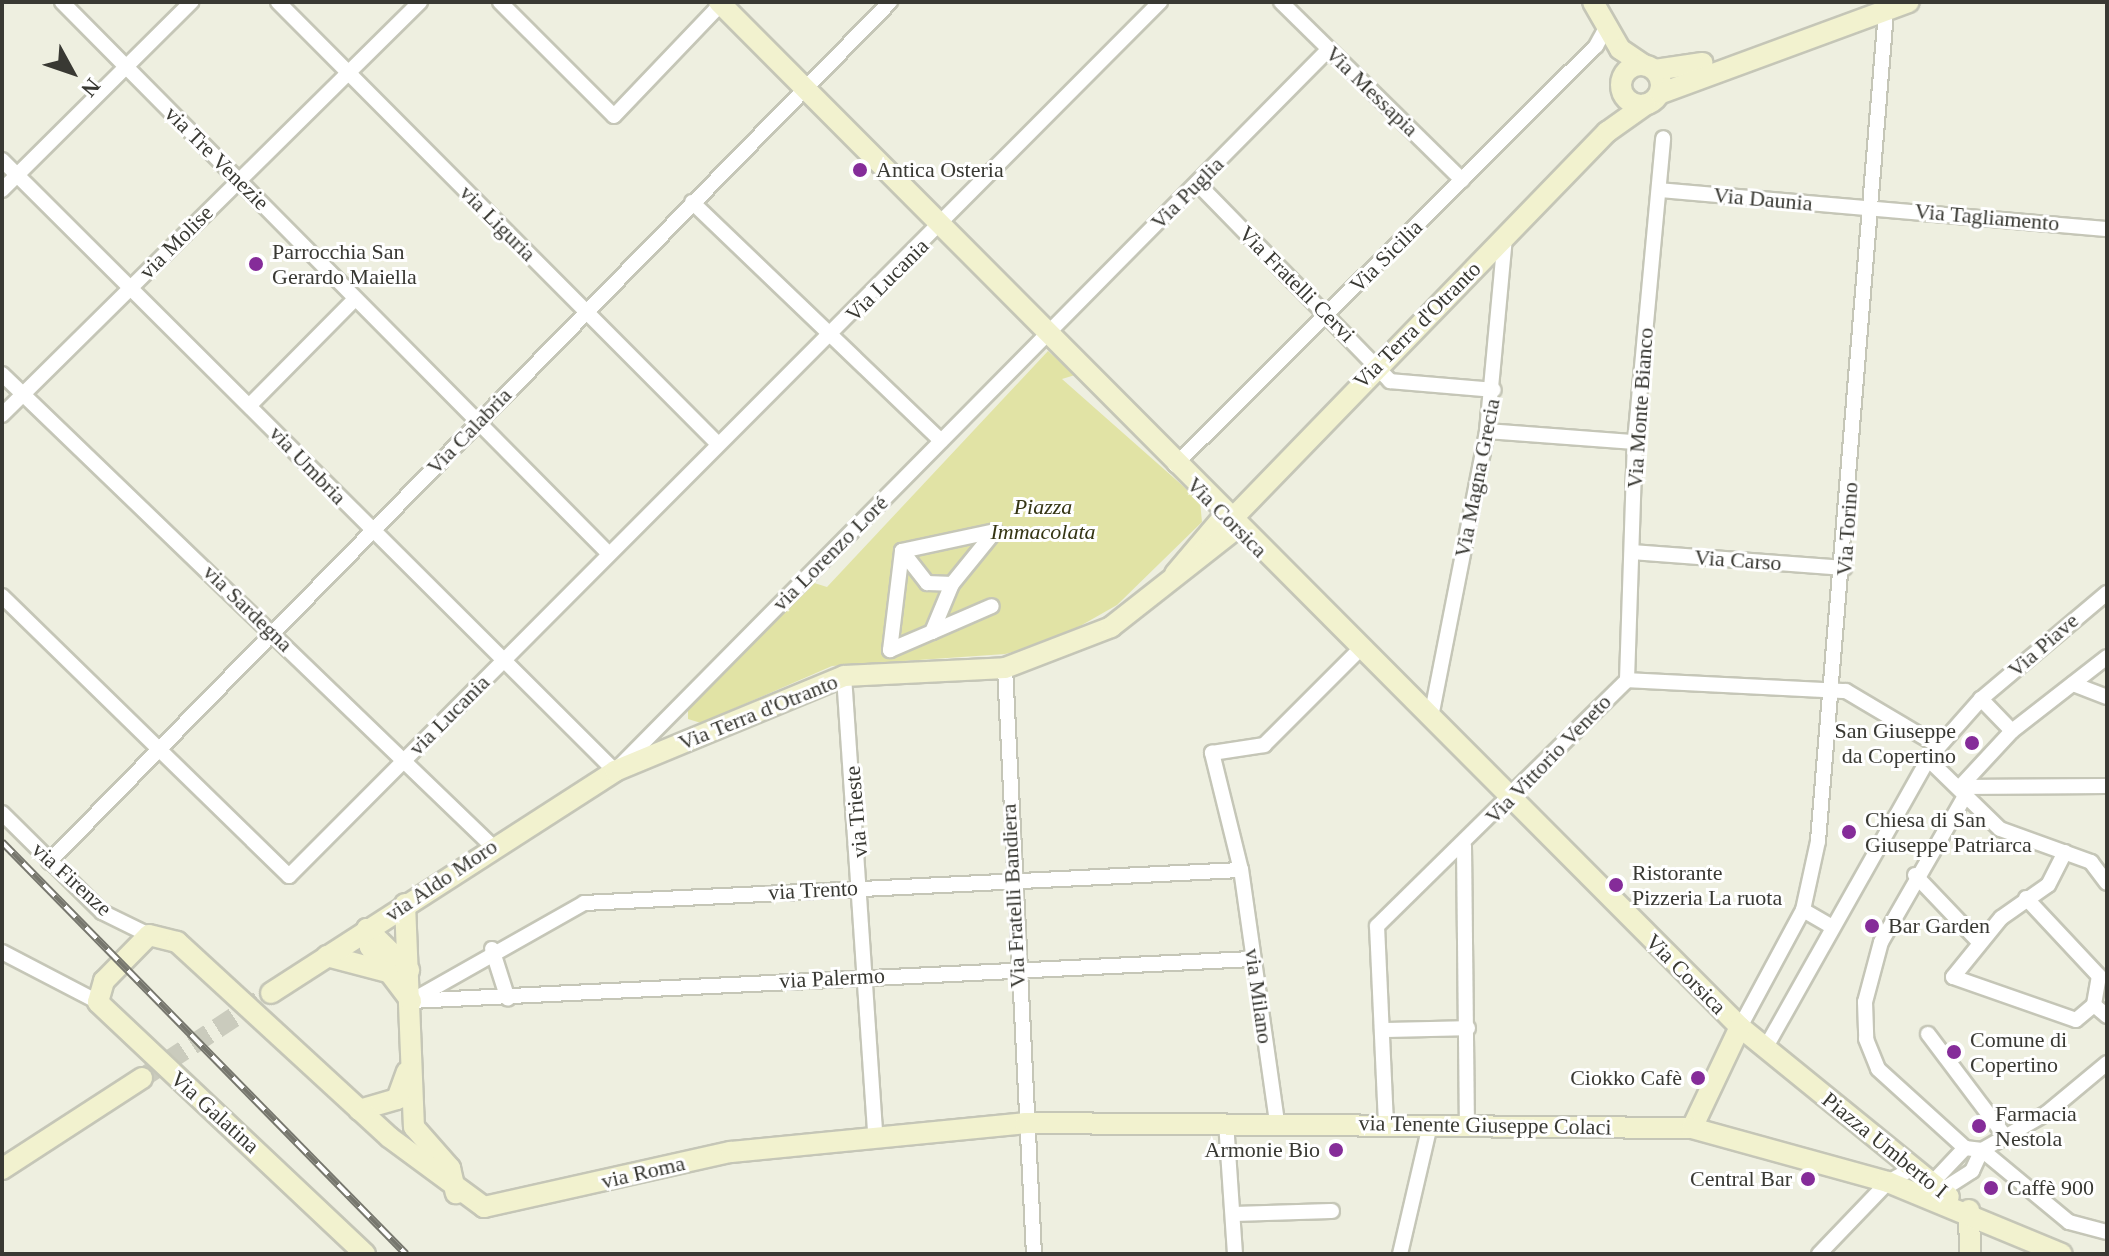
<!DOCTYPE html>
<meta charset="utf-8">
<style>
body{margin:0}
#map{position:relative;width:2109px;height:1256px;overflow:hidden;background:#eeefe0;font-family:"Times New Roman",serif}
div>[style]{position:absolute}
.green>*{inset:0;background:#e1e3a5}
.secondary-tunnel>*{height:20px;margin-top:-10px;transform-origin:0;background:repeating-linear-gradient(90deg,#cacbbd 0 20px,transparent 0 30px)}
.roads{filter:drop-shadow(2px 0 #c5c6b7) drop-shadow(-2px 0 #c5c6b7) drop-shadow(0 2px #c5c6b7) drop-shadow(0 -2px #c5c6b7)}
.street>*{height:14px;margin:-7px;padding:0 7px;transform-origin:7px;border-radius:7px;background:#fff}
.secondary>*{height:20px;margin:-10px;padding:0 10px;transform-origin:10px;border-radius:10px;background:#f2f2cf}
.secondary>.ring{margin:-10px;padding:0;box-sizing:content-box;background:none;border:20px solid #f2f2cf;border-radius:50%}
.rail>*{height:8px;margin-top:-4px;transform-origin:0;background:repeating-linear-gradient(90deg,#fff 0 15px,#77776e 0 30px);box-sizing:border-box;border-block:2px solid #77776e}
.dots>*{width:22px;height:22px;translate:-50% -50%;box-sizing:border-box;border:4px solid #fff;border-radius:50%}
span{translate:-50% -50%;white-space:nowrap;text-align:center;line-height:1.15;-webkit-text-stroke:6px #fff;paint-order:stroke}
.street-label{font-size:22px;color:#393933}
.poi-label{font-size:22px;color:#393933}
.left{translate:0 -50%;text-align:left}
.right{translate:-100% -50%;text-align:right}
.park-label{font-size:22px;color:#353514;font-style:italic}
.frame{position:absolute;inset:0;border:4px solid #393933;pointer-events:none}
.north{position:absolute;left:32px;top:32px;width:80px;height:80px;-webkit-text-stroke:6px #fff;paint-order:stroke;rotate:130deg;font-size:22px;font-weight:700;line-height:32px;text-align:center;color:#393933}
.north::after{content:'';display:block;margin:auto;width:28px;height:36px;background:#393933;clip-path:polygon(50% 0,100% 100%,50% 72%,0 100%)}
</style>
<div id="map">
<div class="green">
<div style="clip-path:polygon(1048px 351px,1075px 375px,1062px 379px,1200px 501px,1202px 522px,1117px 605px,1052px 642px,1005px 654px,832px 666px,701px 723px,688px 719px,688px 709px,808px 581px,827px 587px)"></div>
</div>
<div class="secondary-tunnel">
<div style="left:142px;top:1078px;width:154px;rotate:-33.4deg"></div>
</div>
<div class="roads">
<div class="street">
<div style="left:62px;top:2px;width:777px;rotate:45.26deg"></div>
<div style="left:278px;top:2px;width:624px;rotate:45.13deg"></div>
<div style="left:500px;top:2px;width:161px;rotate:45deg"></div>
<div style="left:614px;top:116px;width:155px;rotate:-46.3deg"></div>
<div style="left:1281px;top:2px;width:254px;rotate:44.5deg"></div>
<div style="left:2px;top:160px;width:865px;rotate:44.91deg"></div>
<div style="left:615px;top:771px;width:1015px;rotate:-45.32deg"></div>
<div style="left:1197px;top:183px;width:277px;rotate:45.7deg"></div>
<div style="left:1390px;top:381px;width:104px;rotate:4.9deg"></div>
<div style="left:2px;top:190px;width:267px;rotate:-44.8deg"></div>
<div style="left:1659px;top:190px;width:450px;rotate:5deg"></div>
<div style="left:692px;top:202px;width:345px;rotate:43.8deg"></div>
<div style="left:2px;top:374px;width:679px;rotate:43.93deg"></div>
<div style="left:250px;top:405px;width:149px;rotate:-45.3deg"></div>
<div style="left:2px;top:415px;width:588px;rotate:-44.66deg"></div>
<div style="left:1487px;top:431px;width:148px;rotate:4.3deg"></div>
<div style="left:1175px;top:465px;width:594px;rotate:-44.86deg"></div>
<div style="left:1596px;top:46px;width:21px;rotate:-61deg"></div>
<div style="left:902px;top:551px;width:41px;rotate:52deg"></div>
<div style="left:927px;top:583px;width:25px;rotate:2deg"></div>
<div style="left:1632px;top:552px;width:213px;rotate:4.3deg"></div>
<div style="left:2px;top:596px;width:401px;rotate:44.3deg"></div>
<div style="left:289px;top:876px;width:1234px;rotate:-45.1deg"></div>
<div style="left:932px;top:632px;width:52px;rotate:-67.4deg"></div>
<div style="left:952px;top:584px;width:68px;rotate:-50.9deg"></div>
<div style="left:995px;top:531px;width:95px;rotate:167.9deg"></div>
<div style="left:902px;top:551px;width:100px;rotate:96.9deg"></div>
<div style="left:890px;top:650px;width:46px;rotate:-23.2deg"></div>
<div style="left:932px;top:632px;width:65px;rotate:-23.4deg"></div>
<div style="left:1005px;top:668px;width:587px;rotate:87.17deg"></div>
<div style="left:844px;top:676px;width:465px;rotate:86.1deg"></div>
<div style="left:1627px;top:680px;width:238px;rotate:-88.1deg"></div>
<div style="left:1635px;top:442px;width:305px;rotate:-84.7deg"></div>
<div style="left:2073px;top:684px;width:36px;rotate:21deg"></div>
<div style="left:1981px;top:699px;width:165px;rotate:-40.1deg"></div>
<div style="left:1431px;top:717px;width:291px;rotate:-78.9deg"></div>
<div style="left:1487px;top:431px;width:196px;rotate:-84.7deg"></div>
<div style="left:2012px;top:731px;width:120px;rotate:-37.9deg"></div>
<div style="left:1960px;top:787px;width:76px;rotate:-47.1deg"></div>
<div style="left:2012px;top:731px;width:45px;rotate:-134.1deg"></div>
<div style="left:1981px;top:699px;width:80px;rotate:131.5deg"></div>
<div style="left:1928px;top:759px;width:100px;rotate:44.2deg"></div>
<div style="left:2000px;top:829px;width:97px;rotate:19.9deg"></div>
<div style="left:2091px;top:862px;width:26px;rotate:53deg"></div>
<div style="left:1960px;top:787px;width:147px;rotate:-0.4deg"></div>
<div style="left:1965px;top:796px;width:168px;rotate:119.9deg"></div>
<div style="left:1881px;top:942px;width:62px;rotate:104.9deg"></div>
<div style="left:1865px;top:1002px;width:37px;rotate:88deg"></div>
<div style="left:1866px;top:1039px;width:32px;rotate:68deg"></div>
<div style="left:1878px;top:1069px;width:118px;rotate:42.2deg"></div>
<div style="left:2px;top:813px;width:141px;rotate:44.7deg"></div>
<div style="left:102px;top:912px;width:52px;rotate:26.1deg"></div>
<div style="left:1464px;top:846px;width:280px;rotate:89.4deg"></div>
<div style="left:2065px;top:852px;width:37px;rotate:117deg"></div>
<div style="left:2048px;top:885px;width:57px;rotate:144.9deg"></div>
<div style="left:2001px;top:918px;width:76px;rotate:129.1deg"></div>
<div style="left:1953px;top:977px;width:130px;rotate:19.3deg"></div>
<div style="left:2076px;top:1020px;width:23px;rotate:-40deg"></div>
<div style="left:2094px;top:1005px;width:17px;rotate:40deg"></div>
<div style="left:49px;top:862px;width:1203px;rotate:-45.64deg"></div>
<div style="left:1915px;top:875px;width:93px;rotate:46.3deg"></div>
<div style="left:2026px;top:898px;width:107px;rotate:46.9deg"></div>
<div style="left:2099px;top:976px;width:29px;rotate:100deg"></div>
<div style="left:1803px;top:910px;width:32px;rotate:30deg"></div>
<div style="left:492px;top:949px;width:52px;rotate:72.3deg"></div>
<div style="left:2px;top:952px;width:108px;rotate:27.5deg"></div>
<div style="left:411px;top:1001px;width:199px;rotate:-29.5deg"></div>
<div style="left:584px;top:903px;width:658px;rotate:-2.88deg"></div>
<div style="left:411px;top:1001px;width:843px;rotate:-2.86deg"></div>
<div style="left:1740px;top:1027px;width:133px;rotate:-61.7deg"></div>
<div style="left:1803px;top:910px;width:71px;rotate:-77.7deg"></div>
<div style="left:1818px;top:841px;width:831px;rotate:-85.31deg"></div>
<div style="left:1382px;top:1030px;width:86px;rotate:-1.3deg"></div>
<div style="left:1928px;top:1034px;width:128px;rotate:53deg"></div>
<div style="left:1766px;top:1047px;width:330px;rotate:-60.6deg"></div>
<div style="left:1226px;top:1122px;width:132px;rotate:86.1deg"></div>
<div style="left:1277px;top:1122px;width:255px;rotate:-98.1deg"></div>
<div style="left:1241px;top:870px;width:121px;rotate:-103.9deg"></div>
<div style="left:1212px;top:753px;width:53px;rotate:-8.7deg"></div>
<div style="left:1264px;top:745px;width:137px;rotate:-45deg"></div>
<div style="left:1386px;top:1124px;width:198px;rotate:-92.6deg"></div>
<div style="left:1377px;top:926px;width:351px;rotate:-44.5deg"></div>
<div style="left:1627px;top:680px;width:219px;rotate:2.9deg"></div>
<div style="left:1846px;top:691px;width:106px;rotate:30.7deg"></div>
<div style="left:1982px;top:1150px;width:113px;rotate:39.6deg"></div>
<div style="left:2069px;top:1222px;width:39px;rotate:15deg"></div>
<div style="left:1931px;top:1184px;width:50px;rotate:-46.6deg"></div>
<div style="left:1965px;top:1148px;width:17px;rotate:7deg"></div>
<div style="left:1982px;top:1150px;width:75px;rotate:-29.6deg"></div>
<div style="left:2047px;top:1113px;width:78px;rotate:-39.8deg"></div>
<div style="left:1936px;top:1194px;width:43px;rotate:-32.6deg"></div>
<div style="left:1972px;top:1171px;width:23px;rotate:-65deg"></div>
<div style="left:1233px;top:1214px;width:99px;rotate:-1.7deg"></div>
<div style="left:1400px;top:1254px;width:132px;rotate:-76.9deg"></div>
<div style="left:1819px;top:1254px;width:100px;rotate:-46.2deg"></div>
<div style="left:1888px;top:1182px;width:26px;rotate:-29deg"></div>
</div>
<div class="secondary">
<div style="left:719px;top:2px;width:1447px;rotate:45.11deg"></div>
<div style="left:1740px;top:1027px;width:269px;rotate:39.1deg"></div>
<div style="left:1593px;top:2px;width:54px;rotate:60.1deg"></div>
<div style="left:1620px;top:49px;width:29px;rotate:34deg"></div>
<div class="ring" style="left:1621px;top:65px;width:20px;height:20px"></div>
<div style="left:1655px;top:70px;width:48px;rotate:-8.5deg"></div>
<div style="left:1659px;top:94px;width:266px;rotate:-20.2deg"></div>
<div style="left:1230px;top:521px;width:542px;rotate:-45.9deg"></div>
<div style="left:1607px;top:132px;width:47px;rotate:-35.4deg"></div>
<div style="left:1175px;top:574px;width:77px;rotate:-49.7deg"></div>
<div style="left:405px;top:904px;width:223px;rotate:87.7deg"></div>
<div style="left:414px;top:1127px;width:55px;rotate:48.7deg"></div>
<div style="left:450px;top:1168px;width:26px;rotate:77deg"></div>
<div style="left:367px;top:929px;width:18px;rotate:81deg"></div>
<div style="left:370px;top:947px;width:68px;rotate:52.8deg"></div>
<div style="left:367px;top:929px;width:59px;rotate:44.3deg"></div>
<div style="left:327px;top:956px;width:63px;rotate:14.7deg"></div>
<div style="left:271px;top:993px;width:409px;rotate:-32.8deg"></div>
<div style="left:615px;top:771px;width:248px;rotate:-22.5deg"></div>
<div style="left:844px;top:676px;width:161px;rotate:-2.8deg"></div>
<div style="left:1005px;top:668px;width:114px;rotate:-21.1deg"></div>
<div style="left:1111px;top:627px;width:160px;rotate:-38.2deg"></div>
<div style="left:359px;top:1110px;width:40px;rotate:-16deg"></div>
<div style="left:397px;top:1099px;width:29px;rotate:-70deg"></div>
<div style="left:1692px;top:1128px;width:112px;rotate:-64.6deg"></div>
<div style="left:2px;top:1169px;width:167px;rotate:-33deg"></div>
<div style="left:1969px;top:1210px;width:44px;rotate:88.7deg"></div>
<div style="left:365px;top:1254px;width:367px;rotate:-136.7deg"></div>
<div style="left:98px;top:1002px;width:22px;rotate:-74deg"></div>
<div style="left:104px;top:981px;width:64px;rotate:-45.6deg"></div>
<div style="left:149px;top:935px;width:29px;rotate:14deg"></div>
<div style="left:177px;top:942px;width:288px;rotate:42.6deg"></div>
<div style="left:389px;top:1137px;width:118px;rotate:36.4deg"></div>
<div style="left:484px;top:1207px;width:253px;rotate:-12.6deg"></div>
<div style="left:731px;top:1152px;width:295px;rotate:-5.6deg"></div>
<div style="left:1025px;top:1123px;width:667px;rotate:0.43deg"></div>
<div style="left:1692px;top:1128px;width:203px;rotate:15.4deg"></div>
<div style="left:1888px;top:1182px;width:188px;rotate:22.5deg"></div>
</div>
</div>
<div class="rail">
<div style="left:2px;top:842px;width:577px;rotate:45.56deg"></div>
</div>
<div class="dots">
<div style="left:860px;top:170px;background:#852c99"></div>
<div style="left:256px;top:264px;background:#852c99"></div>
<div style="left:1972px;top:743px;background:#852c99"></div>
<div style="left:1849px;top:832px;background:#852c99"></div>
<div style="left:1616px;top:885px;background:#852c99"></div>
<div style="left:1872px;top:926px;background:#852c99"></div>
<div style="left:1954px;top:1052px;background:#852c99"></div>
<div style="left:1698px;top:1078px;background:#852c99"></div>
<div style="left:1979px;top:1126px;background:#852c99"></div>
<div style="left:1336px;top:1150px;background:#852c99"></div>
<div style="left:1808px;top:1179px;background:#852c99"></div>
<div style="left:1991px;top:1188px;background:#852c99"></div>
</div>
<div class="street-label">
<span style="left:1372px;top:91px;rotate:44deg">Via Messapia</span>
<span style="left:217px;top:158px;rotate:45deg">via Tre Venezie</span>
<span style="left:1187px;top:193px;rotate:-45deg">Via Puglia</span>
<span style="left:1763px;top:199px;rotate:5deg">Via Daunia</span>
<span style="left:1987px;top:217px;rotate:5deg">Via Tagliamento</span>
<span style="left:498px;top:223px;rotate:45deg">via Liguria</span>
<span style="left:176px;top:242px;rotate:-45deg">via Molise</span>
<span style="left:1386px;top:256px;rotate:-45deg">Via Sicilia</span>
<span style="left:887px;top:280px;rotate:-45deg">Via Lucania</span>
<span style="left:1297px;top:284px;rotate:45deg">Via Fratelli Cervi</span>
<span style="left:1417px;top:325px;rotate:-45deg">Via Terra d'Otranto</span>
<span style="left:1640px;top:408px;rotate:-86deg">Via Monte Bianco</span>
<span style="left:469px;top:431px;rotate:-46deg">Via Calabria</span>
<span style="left:308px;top:465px;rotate:46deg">via Umbria</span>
<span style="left:1477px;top:478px;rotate:-79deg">Via Magna Grecia</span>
<span style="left:1227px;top:517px;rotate:45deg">Via Corsica</span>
<span style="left:1847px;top:529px;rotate:-86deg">Via Torino</span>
<span style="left:830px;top:553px;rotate:-45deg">via Lorenzo Loré</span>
<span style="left:1738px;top:560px;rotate:4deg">Via Carso</span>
<span style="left:248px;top:608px;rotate:44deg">via Sardegna</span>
<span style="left:2043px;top:645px;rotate:-41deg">Via Piave</span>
<span style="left:758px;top:712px;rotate:-22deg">Via Terra d'Otranto</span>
<span style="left:449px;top:715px;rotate:-45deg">via Lucania</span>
<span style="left:1548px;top:759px;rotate:-46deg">Via Vittorio Veneto</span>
<span style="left:856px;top:812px;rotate:-95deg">via Trieste</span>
<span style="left:72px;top:879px;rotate:42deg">via Firenze</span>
<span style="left:441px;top:880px;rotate:-34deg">via Aldo Moro</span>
<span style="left:813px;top:890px;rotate:-3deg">via Trento</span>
<span style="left:1013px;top:896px;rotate:-93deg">Via Fratelli Bandiera</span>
<span style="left:1686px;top:974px;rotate:45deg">Via Corsica</span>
<span style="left:832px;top:978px;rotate:-3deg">via Palermo</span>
<span style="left:1259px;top:996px;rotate:82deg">via Milano</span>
<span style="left:215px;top:1112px;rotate:42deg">Via Galatina</span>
<span style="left:1485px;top:1125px;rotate:1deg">via Tenente Giuseppe Colaci</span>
<span style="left:1885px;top:1145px;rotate:39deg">Piazza Umberto I</span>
<span style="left:643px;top:1172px;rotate:-13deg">via Roma</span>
</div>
<div class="poi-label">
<span class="left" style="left:876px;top:170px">Antica Osteria</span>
<span class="left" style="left:272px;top:264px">Parrocchia San<br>Gerardo Maiella</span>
<span class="right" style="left:1956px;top:743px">San Giuseppe<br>da Copertino</span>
<span class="left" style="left:1865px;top:832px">Chiesa di San<br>Giuseppe Patriarca</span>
<span class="left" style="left:1632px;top:885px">Ristorante<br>Pizzeria La ruota</span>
<span class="left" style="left:1888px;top:926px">Bar Garden</span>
<span class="left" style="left:1970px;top:1052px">Comune di<br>Copertino</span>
<span class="right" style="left:1682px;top:1078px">Ciokko Cafè</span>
<span class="left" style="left:1995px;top:1126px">Farmacia<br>Nestola</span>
<span class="right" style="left:1320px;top:1150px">Armonie Bio</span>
<span class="right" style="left:1792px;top:1179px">Central Bar</span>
<span class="left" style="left:2007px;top:1188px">Caffè 900</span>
</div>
<div class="park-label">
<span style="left:1043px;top:519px">Piazza<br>Immacolata</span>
</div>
<div class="frame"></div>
<div class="north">N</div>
</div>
